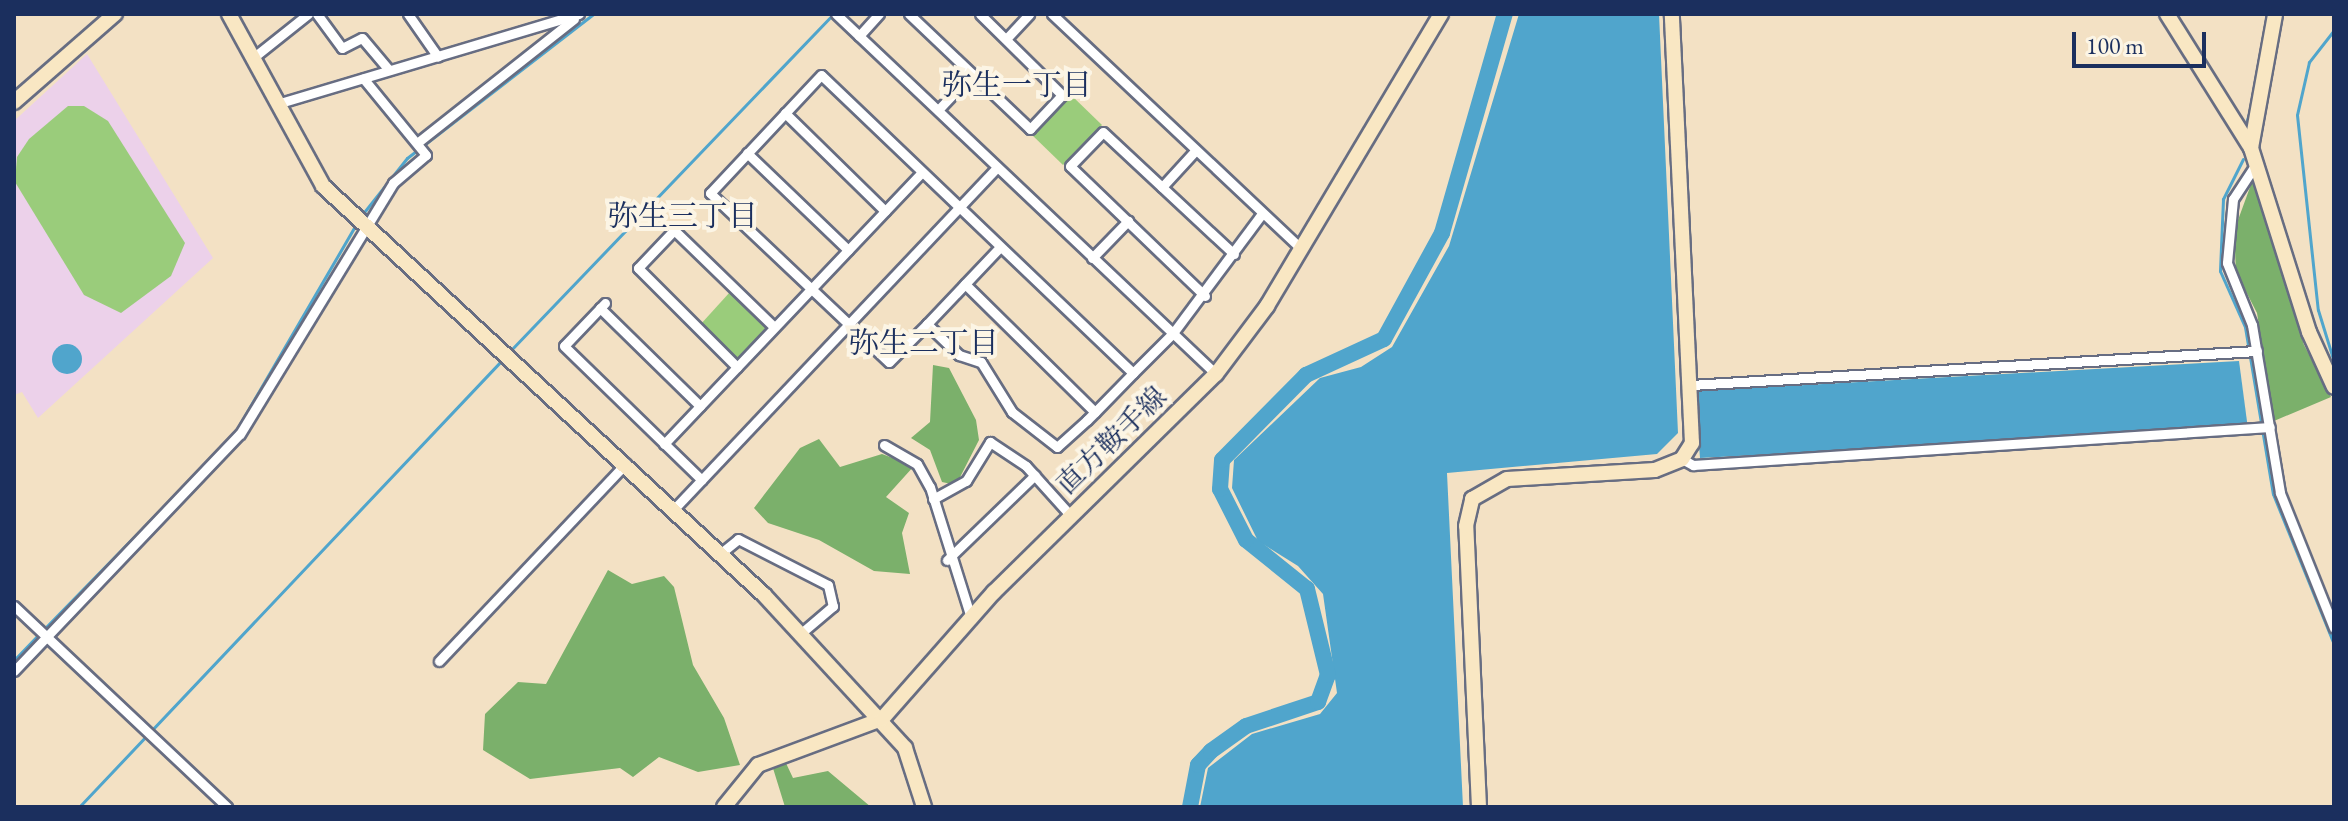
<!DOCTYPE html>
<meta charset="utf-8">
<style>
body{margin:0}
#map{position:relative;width:2348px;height:821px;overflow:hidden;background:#f3e1c4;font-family:"EB Garamond","Noto Serif JP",serif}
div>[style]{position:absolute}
.built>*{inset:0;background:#ecd1ea}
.green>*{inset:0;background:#9acc7b}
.forest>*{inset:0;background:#7bb06b}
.water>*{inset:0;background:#50a5cc}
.round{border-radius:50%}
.stream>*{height:3px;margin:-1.5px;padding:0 1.5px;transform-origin:1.5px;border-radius:1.5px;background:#50a5cc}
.river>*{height:16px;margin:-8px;padding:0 8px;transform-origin:8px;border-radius:8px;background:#50a5cc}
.roads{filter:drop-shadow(2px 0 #676d82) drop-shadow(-2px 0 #676d82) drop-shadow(0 2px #676d82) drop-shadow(0 -2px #676d82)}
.street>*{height:9px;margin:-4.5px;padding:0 4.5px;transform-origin:4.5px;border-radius:4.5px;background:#fff}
.secondary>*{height:14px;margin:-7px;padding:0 7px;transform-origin:7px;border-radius:7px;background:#f9e7c3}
span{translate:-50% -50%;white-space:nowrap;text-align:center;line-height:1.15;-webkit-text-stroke:8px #fcf5e5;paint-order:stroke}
.street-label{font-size:28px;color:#1b2f5e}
.neighbourhood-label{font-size:30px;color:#1b2f5e}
.frame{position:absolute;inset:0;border:16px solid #1b2f5e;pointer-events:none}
.scale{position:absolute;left:2072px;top:32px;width:134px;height:36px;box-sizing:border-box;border:4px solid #1b2f5e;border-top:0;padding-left:10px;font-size:24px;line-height:28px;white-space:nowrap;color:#1b2f5e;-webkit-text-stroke:6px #fcf5e5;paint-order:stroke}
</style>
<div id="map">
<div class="built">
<div style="clip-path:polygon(87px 54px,213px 258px,38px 418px,22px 392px,14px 395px,14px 121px)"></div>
</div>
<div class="green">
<div style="clip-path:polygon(1070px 94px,1102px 125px,1063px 165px,1031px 134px)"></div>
<div style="clip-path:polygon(68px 106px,84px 106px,108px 121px,185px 243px,171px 276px,121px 313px,84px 295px,15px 182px,17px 157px,29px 139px)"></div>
<div style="clip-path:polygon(730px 292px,767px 327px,737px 360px,700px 325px)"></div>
</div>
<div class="forest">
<div style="clip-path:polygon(2253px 179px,2304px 345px,2331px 397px,2274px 421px,2257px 313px,2236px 272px,2234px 231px)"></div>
<div style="clip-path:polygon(933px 365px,949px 368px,976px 420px,979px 440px,956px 485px,942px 482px,930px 450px,911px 438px,930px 422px)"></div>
<div style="clip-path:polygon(819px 439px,840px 467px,882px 454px,914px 466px,886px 497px,909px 513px,902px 533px,910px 574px,874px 571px,819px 540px,768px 523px,754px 508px,800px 448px)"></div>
<div style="clip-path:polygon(608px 570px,632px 584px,664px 576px,674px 587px,693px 665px,724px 718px,740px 765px,698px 772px,659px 757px,633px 777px,620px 768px,530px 779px,483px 750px,485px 714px,518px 682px,546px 684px)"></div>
<div style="clip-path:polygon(784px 759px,793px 778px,828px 771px,871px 807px,785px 807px,772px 765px)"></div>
</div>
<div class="water">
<div style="clip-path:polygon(1519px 14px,1659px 14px,1678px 433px,1657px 454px,1447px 473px,1463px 807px,1200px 807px,1208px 768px,1252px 734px,1320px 714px,1337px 693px,1323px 594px,1298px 566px,1258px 541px,1232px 488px,1234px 460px,1320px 378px,1361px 367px,1392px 347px,1449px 246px)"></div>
<div class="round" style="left:52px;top:344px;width:30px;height:30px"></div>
<div style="clip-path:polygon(2239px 361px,2248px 429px,1700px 458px,1695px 391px)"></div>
</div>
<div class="stream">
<div style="left:2334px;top:30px;width:41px;rotate:128deg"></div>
<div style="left:2309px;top:62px;width:54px;rotate:102.8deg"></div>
<div style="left:2297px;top:115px;width:196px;rotate:83.9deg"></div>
<div style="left:2318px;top:310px;width:54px;rotate:72.9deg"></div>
<div style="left:2247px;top:120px;width:17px;rotate:-73deg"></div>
<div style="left:2243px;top:159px;width:45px;rotate:116.6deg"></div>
<div style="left:2223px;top:199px;width:72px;rotate:92.4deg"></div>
<div style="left:2220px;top:271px;width:61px;rotate:65.9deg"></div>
<div style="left:2245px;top:327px;width:169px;rotate:80.5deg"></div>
<div style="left:2273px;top:494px;width:162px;rotate:67.9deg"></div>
<div style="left:361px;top:216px;width:74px;rotate:-51.6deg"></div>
<div style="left:407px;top:158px;width:235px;rotate:-37.7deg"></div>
<div style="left:510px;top:351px;width:467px;rotate:-46.2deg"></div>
<div style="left:44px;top:629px;width:272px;rotate:-45.7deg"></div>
<div style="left:234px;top:434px;width:244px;rotate:-59.8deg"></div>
<div style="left:14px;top:660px;width:36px;rotate:-46deg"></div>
<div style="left:79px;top:807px;width:617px;rotate:-46.58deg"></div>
</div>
<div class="river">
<div style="left:1190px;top:807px;width:43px;rotate:-79.2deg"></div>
<div style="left:1198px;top:765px;width:19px;rotate:-47deg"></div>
<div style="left:1211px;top:751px;width:43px;rotate:-35.5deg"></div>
<div style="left:1246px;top:726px;width:76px;rotate:-18.4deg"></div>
<div style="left:1318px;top:702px;width:29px;rotate:-70deg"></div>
<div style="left:1328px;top:675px;width:89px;rotate:-103.7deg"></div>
<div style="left:1307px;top:589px;width:78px;rotate:-141.2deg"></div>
<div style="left:1246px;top:540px;width:57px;rotate:-117deg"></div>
<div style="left:1220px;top:489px;width:29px;rotate:-86deg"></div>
<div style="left:1222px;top:460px;width:120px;rotate:-45.3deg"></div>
<div style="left:1306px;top:375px;width:86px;rotate:-24.8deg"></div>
<div style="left:1384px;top:339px;width:121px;rotate:-61.3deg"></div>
<div style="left:1442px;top:233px;width:228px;rotate:-74deg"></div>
</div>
<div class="roads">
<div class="street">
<div style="left:317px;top:14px;width:42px;rotate:53.7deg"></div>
<div style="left:342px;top:48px;width:22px;rotate:-27deg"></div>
<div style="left:362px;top:38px;width:42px;rotate:49.8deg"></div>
<div style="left:408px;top:14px;width:52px;rotate:55.1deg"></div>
<div style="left:836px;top:14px;width:523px;rotate:43.45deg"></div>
<div style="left:909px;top:14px;width:167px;rotate:43.5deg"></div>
<div style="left:1030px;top:129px;width:47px;rotate:-46.7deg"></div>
<div style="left:1062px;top:95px;width:115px;rotate:-135.4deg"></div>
<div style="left:1052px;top:14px;width:342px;rotate:43.3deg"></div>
<div style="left:859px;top:36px;width:30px;rotate:-48deg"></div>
<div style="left:1006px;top:39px;width:34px;rotate:-47deg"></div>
<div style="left:254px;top:57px;width:69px;rotate:-38.5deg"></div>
<div style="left:280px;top:103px;width:312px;rotate:-16.6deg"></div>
<div style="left:938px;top:110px;width:50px;rotate:-46.6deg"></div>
<div style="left:785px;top:113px;width:140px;rotate:44.4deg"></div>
<div style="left:417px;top:143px;width:200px;rotate:-38.3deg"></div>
<div style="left:747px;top:153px;width:140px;rotate:43.8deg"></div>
<div style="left:2256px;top:164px;width:42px;rotate:123.3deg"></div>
<div style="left:2233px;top:199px;width:64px;rotate:95.4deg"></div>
<div style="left:2227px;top:263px;width:67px;rotate:68deg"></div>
<div style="left:2252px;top:325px;width:170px;rotate:80.5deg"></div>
<div style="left:2280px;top:493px;width:145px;rotate:68.2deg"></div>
<div style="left:1162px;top:187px;width:49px;rotate:-47.5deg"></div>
<div style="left:1092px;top:258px;width:52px;rotate:-45.8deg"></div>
<div style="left:965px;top:284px;width:182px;rotate:44.6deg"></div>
<div style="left:1205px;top:296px;width:187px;rotate:-136.1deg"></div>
<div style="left:1070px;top:166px;width:47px;rotate:-45.9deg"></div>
<div style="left:1103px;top:132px;width:179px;rotate:43deg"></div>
<div style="left:605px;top:303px;width:59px;rotate:133.6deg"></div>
<div style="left:564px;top:346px;width:192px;rotate:44.2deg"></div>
<div style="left:600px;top:308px;width:140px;rotate:44.4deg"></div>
<div style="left:927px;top:324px;width:106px;rotate:-46.5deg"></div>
<div style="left:737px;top:367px;width:140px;rotate:-135deg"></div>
<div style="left:638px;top:268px;width:52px;rotate:-46.5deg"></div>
<div style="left:674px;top:230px;width:139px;rotate:44.1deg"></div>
<div style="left:1133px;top:373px;width:431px;rotate:-136.3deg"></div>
<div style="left:821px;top:75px;width:162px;rotate:133.2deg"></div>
<div style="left:710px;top:193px;width:246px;rotate:43.4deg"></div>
<div style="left:889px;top:362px;width:54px;rotate:-45deg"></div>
<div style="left:927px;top:324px;width:45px;rotate:44.1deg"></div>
<div style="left:959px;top:355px;width:23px;rotate:18deg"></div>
<div style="left:981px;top:362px;width:59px;rotate:58.2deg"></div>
<div style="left:1012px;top:412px;width:57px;rotate:37.9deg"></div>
<div style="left:1057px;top:447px;width:40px;rotate:-42deg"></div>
<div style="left:1087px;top:420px;width:11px;rotate:-45deg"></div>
<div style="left:1095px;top:412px;width:54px;rotate:-45.7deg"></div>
<div style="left:1133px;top:373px;width:57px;rotate:-45deg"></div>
<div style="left:1173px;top:333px;width:147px;rotate:-53.3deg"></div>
<div style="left:1691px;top:385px;width:567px;rotate:-3.44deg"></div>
<div style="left:664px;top:444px;width:375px;rotate:-46.5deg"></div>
<div style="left:884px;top:445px;width:38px;rotate:30deg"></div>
<div style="left:917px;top:464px;width:26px;rotate:61deg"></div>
<div style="left:930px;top:487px;width:137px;rotate:72.6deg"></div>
<div style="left:1682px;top:459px;width:13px;rotate:29deg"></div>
<div style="left:1693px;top:465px;width:578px;rotate:-3.77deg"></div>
<div style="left:933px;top:499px;width:38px;rotate:-29deg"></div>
<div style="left:966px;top:481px;width:46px;rotate:-58.4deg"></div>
<div style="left:990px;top:442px;width:43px;rotate:33.7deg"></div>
<div style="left:1026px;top:466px;width:67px;rotate:48deg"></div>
<div style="left:674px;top:509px;width:470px;rotate:-46.6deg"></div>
<div style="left:721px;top:553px;width:22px;rotate:-39deg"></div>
<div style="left:738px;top:539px;width:101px;rotate:27.1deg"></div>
<div style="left:828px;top:585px;width:22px;rotate:77deg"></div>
<div style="left:833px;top:606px;width:43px;rotate:139.7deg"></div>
<div style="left:947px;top:560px;width:122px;rotate:-44deg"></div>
<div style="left:14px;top:606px;width:293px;rotate:43.3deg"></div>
<div style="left:439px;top:661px;width:272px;rotate:-46.6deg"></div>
<div style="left:14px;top:671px;width:327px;rotate:-46.4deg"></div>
<div style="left:240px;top:434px;width:294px;rotate:-58.6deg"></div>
<div style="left:393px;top:183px;width:43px;rotate:-40.3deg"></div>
<div style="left:426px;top:155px;width:99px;rotate:-129.3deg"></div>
</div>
<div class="secondary">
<div style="left:229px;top:14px;width:196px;rotate:61.3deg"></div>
<div style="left:323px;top:186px;width:601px;rotate:42.84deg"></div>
<div style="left:764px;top:595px;width:208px;rotate:47.3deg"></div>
<div style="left:905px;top:748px;width:62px;rotate:72.1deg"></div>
<div style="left:2167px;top:14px;width:158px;rotate:57.9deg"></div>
<div style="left:2251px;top:148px;width:193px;rotate:72.5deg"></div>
<div style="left:2309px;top:332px;width:60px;rotate:65.6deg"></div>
<div style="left:14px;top:102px;width:134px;rotate:-41.1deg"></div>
<div style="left:2251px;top:148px;width:136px;rotate:-79.8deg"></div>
<div style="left:724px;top:807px;width:54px;rotate:-51deg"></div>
<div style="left:758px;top:765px;width:132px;rotate:-20.4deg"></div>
<div style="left:882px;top:719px;width:169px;rotate:-48.6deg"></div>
<div style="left:994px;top:592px;width:311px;rotate:-44.5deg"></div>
<div style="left:1216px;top:374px;width:85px;rotate:-53.1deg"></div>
<div style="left:1267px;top:306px;width:340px;rotate:-59.2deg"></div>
<div style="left:1479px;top:807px;width:281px;rotate:-92.6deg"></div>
<div style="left:1466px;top:526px;width:28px;rotate:-77deg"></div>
<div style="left:1472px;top:499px;width:40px;rotate:-29.7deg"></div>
<div style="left:1507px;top:479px;width:148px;rotate:-3.5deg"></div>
<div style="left:1655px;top:470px;width:29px;rotate:-22deg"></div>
<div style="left:1682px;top:459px;width:19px;rotate:-58deg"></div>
<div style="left:1692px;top:443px;width:429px;rotate:-92.7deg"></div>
</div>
</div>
<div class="street-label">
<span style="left:1111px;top:440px;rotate:-44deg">直方鞍手線</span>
</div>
<div class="neighbourhood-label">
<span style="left:1017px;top:85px">弥生一丁目</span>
<span style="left:683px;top:216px">弥生三丁目</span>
<span style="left:924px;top:343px">弥生二丁目</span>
</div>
<div class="frame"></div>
<div class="scale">100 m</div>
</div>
